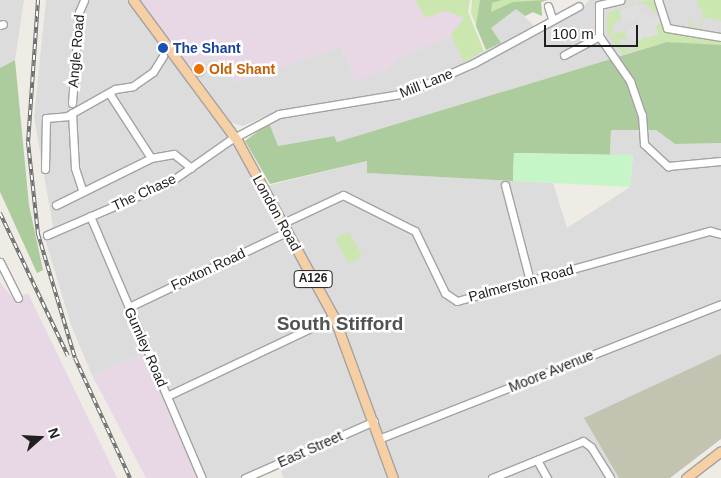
<!DOCTYPE html>
<style>
body{margin:0}
#map{position:relative;width:721px;height:478px;overflow:hidden;background:#efece6;font-family:Helvetica,sans-serif}
div>[style]{position:absolute}
.residential>*{inset:0;background:#dddcdc}
.industrial>*{inset:0;background:#e8d8e6}
.construction>*{inset:0;background:#c3c3b2}
.grass>*{inset:0;background:#cce6b0}
.forest>*{inset:0;background:#adcc9e}
.park>*{inset:0;background:#c6f6c8}
.parking>*{inset:0;background:#dfdfdf}
.building>*{inset:0;background:#bfb8b3}
.round{border-radius:50%}
.roads{filter:drop-shadow(1px 0 #a3a3a3) drop-shadow(-1px 0 #a3a3a3) drop-shadow(0 1px #a3a3a3) drop-shadow(0 -1px #a3a3a3)}
.minor>*{height:7px;margin:-3.5px;padding:0 3.5px;transform-origin:3.5px;border-radius:3.5px;background:#fff}
.major>*{height:9px;margin:-4.5px;padding:0 4.5px;transform-origin:4.5px;border-radius:4.5px;background:#f6cfa5}
.rail>*{height:4px;margin-top:-2px;transform-origin:0;background:repeating-linear-gradient(90deg,#fff 0 5.5px,#6d6d6d 0 11px);box-sizing:border-box;border-block:1px solid #6d6d6d}
.dots>*{width:14px;height:14px;translate:-50% -50%;box-sizing:border-box;border:2px solid #fff;border-radius:50%}
span{translate:-50% -50%;white-space:nowrap;text-align:center;line-height:1.15;-webkit-text-stroke:5px #fff;paint-order:stroke}
.shield-label span{padding:1px 4px;background:#fff;border:1px solid;border-radius:4px;-webkit-text-stroke-width:0}
.shield-label{font-size:12px;color:#1f1f1f;font-weight:700}
.transit-label{font-size:14px;color:#164399;font-weight:700}
.left{translate:0 -50%;text-align:left}
.street-label{font-size:14px;color:#1f1f1f}
.food-label{font-size:14px;color:#c56008;font-weight:700}
.district-label{font-size:19px;color:#525252;font-weight:700}
.north{position:absolute;left:15px;top:413px;width:50px;height:50px;-webkit-text-stroke:4px #fff;paint-order:stroke;rotate:71deg;font-size:14px;font-weight:700;line-height:20px;text-align:center;color:#1f1f1f}
.north::after{content:'';display:block;margin:auto;width:18px;height:22px;background:#1f1f1f;clip-path:polygon(50% 0,100% 100%,50% 72%,0 100%)}
.scale{position:absolute;left:544px;top:25px;width:94px;height:22px;box-sizing:border-box;border:2px solid #1f1f1f;border-top:0;padding-left:6px;font-size:15px;line-height:18px;white-space:nowrap;color:#1f1f1f;-webkit-text-stroke:4px #fff;paint-order:stroke}
</style>
<div id="map">
<div class="residential">
<div style="clip-path:polygon(0 0,24px 0,15px 60px,0 68px)"></div>
<div style="clip-path:polygon(46px 0,133px 0,219px 114px,263px 187px,367px 161px,368px 173px,553px 183px,567px 228px,630px 187px,633px 156px,610px 155px,611px 130px,656px 130px,675px 144px,721px 143px,721px 354px,585px 418px,619px 478px,284px 478px,279px 467px,255px 478px,202px 478px,149px 352px,92px 375px,71px 325px,43px 232px,53px 227px,34px 117px)"></div>
<div style="clip-path:polygon(589px 0,721px 0,721px 45px,667px 42px,337px 142px,333px 136px,277px 146px,266px 116px,243px 126px,231px 123px,189px 64px,218px 58px,306px 57px,341px 46px,355px 80px,388px 69px,395px 60px,451px 35px,465px 61px,501px 43px,490px 28px,516px 8px,537px 29px,581px 10px)"></div>
</div>
<div class="industrial">
<div style="clip-path:polygon(133px 0,415px 0,425px 18px,446px 11px,465px 18px,451px 35px,396px 60px,388px 69px,355px 81px,341px 46px,236px 83px,217px 58px,189px 64px,179px 61px)"></div>
<div style="clip-path:polygon(0 282px,14px 300px,28px 293px,117px 478px,0 478px)"></div>
<div style="clip-path:polygon(149px 352px,202px 478px,146px 478px,92px 375px)"></div>
</div>
<div class="construction">
<div style="clip-path:polygon(721px 354px,721px 439px,670px 478px,619px 478px,584px 418px)"></div>
</div>
<div class="grass">
<div style="clip-path:polygon(415px 0,470px 0,468px 12px,484px 51px,464px 62px,451px 35px,464px 18px,446px 11px,425px 18px)"></div>
<div style="clip-path:polygon(472px 0,547px 0,541px 2px,542px 16px,533px 12px,525px 16px,516px 9px,491px 28px,501px 43px,486px 50px,471px 13px)"></div>
<div style="clip-path:polygon(648px 0,655px 1px,658px 15px,644px 3px,629px 7px,630px 11px,619px 10px,621px 19px,615px 21px,610px 38px,617px 32px,625px 33px,627px 40px,618px 38px,620px 44px,631px 50px,637px 48px,635px 41px,643px 39px,642px 34px,661px 22px,664px 28px,721px 39px,721px 46px,667px 42px,623px 54px,607px 34px,607px 15px,613px 11px)"></div>
<div style="clip-path:polygon(697px 0,721px 0,721px 21px,703px 17px,701px 30px,685px 27px,690px 25px,687px 15px,693px 27px,700px 28px,703px 12px,706px 12px,699px 8px)"></div>
<div style="clip-path:polygon(349px 232px,362px 256px,348px 263px,335px 238px)"></div>
</div>
<div class="forest">
<div style="clip-path:polygon(480px 0,502px 0,492px 3px,491px 12px,513px 2px,547px 0,541px 2px,542px 16px,533px 12px,525px 16px,516px 9px,491px 28px,501px 43px,486px 50px,476px 26px)"></div>
<div style="clip-path:polygon(667px 42px,721px 45px,721px 143px,675px 144px,656px 130px,611px 130px,610px 155px,514px 153px,513px 181px,367px 173px,367px 161px,270px 184px,245px 141px,269px 123px,278px 146px,334px 136px,337px 142px)"></div>
<div style="clip-path:polygon(15px 60px,29px 205px,43px 270px,37px 273px,0 192px,0 68px)"></div>
</div>
<div class="park">
<div style="clip-path:polygon(514px 153px,633px 155px,630px 187px,513px 181px)"></div>
</div>
<div class="parking">
<div style="clip-path:polygon(638px 4px,640px 13px,651px 18px,660px 15px,661px 22px,656px 26px,658px 35px,645px 38px,643px 34px,644px 39px,635px 41px,626px 32px,635px 25px,638px 29px,639px 17px,623px 24px,619px 10px,628px 7px,630px 11px,629px 7px)"></div>
</div>
<div class="building">
<div class="round" style="left:192px;top:63px;width:14px;height:14px"></div>
</div>
<div class="roads">
<div class="minor">
<div style="left:658px;top:0;width:29px;rotate:72deg"></div>
<div style="left:667px;top:28px;width:55px;rotate:9.5deg"></div>
<div style="left:599px;top:5px;width:31px;rotate:90deg"></div>
<div style="left:599px;top:36px;width:55px;rotate:55.4deg"></div>
<div style="left:630px;top:81px;width:36px;rotate:71deg"></div>
<div style="left:642px;top:115px;width:29px;rotate:86deg"></div>
<div style="left:644px;top:144px;width:33px;rotate:43deg"></div>
<div style="left:668px;top:166px;width:53px;rotate:-5.4deg"></div>
<div style="left:599px;top:5px;width:22px;rotate:-13deg"></div>
<div style="left:548px;top:6px;width:13px;rotate:72deg"></div>
<div style="left:0;top:25px;width:3px;rotate:-18deg"></div>
<div style="left:564px;top:55px;width:40px;rotate:-28deg"></div>
<div style="left:109px;top:93px;width:77px;rotate:57.1deg"></div>
<div style="left:151px;top:158px;width:23px;rotate:-10deg"></div>
<div style="left:174px;top:154px;width:22px;rotate:39deg"></div>
<div style="left:72px;top:103px;width:91px;rotate:-85.6deg"></div>
<div style="left:79px;top:12px;width:13px;rotate:-67deg"></div>
<div style="left:72px;top:113px;width:55px;rotate:86.9deg"></div>
<div style="left:75px;top:168px;width:25px;rotate:72deg"></div>
<div style="left:45px;top:169px;width:51px;rotate:-88.9deg"></div>
<div style="left:46px;top:118px;width:21px;rotate:-5deg"></div>
<div style="left:67px;top:116px;width:55px;rotate:-29.4deg"></div>
<div style="left:115px;top:89px;width:18px;rotate:-9deg"></div>
<div style="left:133px;top:86px;width:24px;rotate:-35deg"></div>
<div style="left:153px;top:72px;width:19px;rotate:-58deg"></div>
<div style="left:505px;top:185px;width:99px;rotate:75.4deg"></div>
<div style="left:56px;top:205px;width:106px;rotate:-26.3deg"></div>
<div style="left:90px;top:216px;width:285px;rotate:66.9deg"></div>
<div style="left:283px;top:223px;width:66px;rotate:-25deg"></div>
<div style="left:343px;top:195px;width:80px;rotate:26.6deg"></div>
<div style="left:415px;top:231px;width:69px;rotate:64.2deg"></div>
<div style="left:445px;top:293px;width:14px;rotate:34deg"></div>
<div style="left:457px;top:301px;width:263px;rotate:-15.5deg"></div>
<div style="left:710px;top:231px;width:11px;rotate:15deg"></div>
<div style="left:47px;top:235px;width:134px;rotate:-23.3deg"></div>
<div style="left:170px;top:182px;width:73px;rotate:-35deg"></div>
<div style="left:230px;top:140px;width:55px;rotate:-28deg"></div>
<div style="left:279px;top:114px;width:129px;rotate:-9.4deg"></div>
<div style="left:406px;top:93px;width:74px;rotate:-23.8deg"></div>
<div style="left:474px;top:63px;width:119px;rotate:-28.5deg"></div>
<div style="left:0;top:262px;width:40px;rotate:63.4deg"></div>
<div style="left:129px;top:307px;width:176px;rotate:-25.5deg"></div>
<div style="left:167px;top:396px;width:185px;rotate:-25.3deg"></div>
<div style="left:381px;top:438px;width:365px;rotate:-21.5deg"></div>
<div style="left:537px;top:460px;width:21px;rotate:61deg"></div>
<div style="left:245px;top:478px;width:141px;rotate:-23.8deg"></div>
<div style="left:492px;top:478px;width:98px;rotate:-22.1deg"></div>
<div style="left:583px;top:441px;width:10px;rotate:37deg"></div>
<div style="left:591px;top:447px;width:36px;rotate:58deg"></div>
</div>
<div class="major">
<div style="left:133px;top:0;width:177px;rotate:53.5deg"></div>
<div style="left:238px;top:142px;width:200px;rotate:61.3deg"></div>
<div style="left:334px;top:317px;width:171px;rotate:69.9deg"></div>
<div style="left:686px;top:478px;width:44px;rotate:-37.6deg"></div>
</div>
</div>
<div class="rail">
<div style="left:38px;top:0;width:142px;rotate:94deg"></div>
<div style="left:28px;top:142px;width:93px;rotate:83.8deg"></div>
<div style="left:38px;top:234px;width:129px;rotate:73.4deg"></div>
<div style="left:75px;top:358px;width:132px;rotate:65.4deg"></div>
<div style="left:0;top:213px;width:158px;rotate:64.6deg"></div>
</div>
<div class="dots">
<div style="left:163px;top:48px;background:#1a4fb4"></div>
<div style="left:199px;top:69px;background:#e8710a"></div>
</div>
<div class="shield-label">
<span style="left:313px;top:279px">A126</span>
</div>
<div class="transit-label">
<span class="left" style="left:173px;top:48px">The Shant</span>
</div>
<div class="street-label">
<span style="left:76px;top:51px;rotate:-85deg">Angle Road</span>
<span style="left:426px;top:83px;rotate:-22deg">Mill Lane</span>
<span style="left:144px;top:192px;rotate:-25deg">The Chase</span>
<span style="left:277px;top:213px;rotate:61deg">London Road</span>
<span style="left:208px;top:269px;rotate:-25deg">Foxton Road</span>
<span style="left:521px;top:283px;rotate:-15deg">Palmerston Road</span>
<span style="left:146px;top:347px;rotate:66deg">Gumley Road</span>
<span style="left:551px;top:371px;rotate:-22deg">Moore Avenue</span>
<span style="left:310px;top:449px;rotate:-24deg">East Street</span>
</div>
<div class="food-label">
<span class="left" style="left:209px;top:69px">Old Shant</span>
</div>
<div class="district-label">
<span style="left:340px;top:324px">South Stifford</span>
</div>
<div class="north">N</div>
<div class="scale">100 m</div>
</div>
